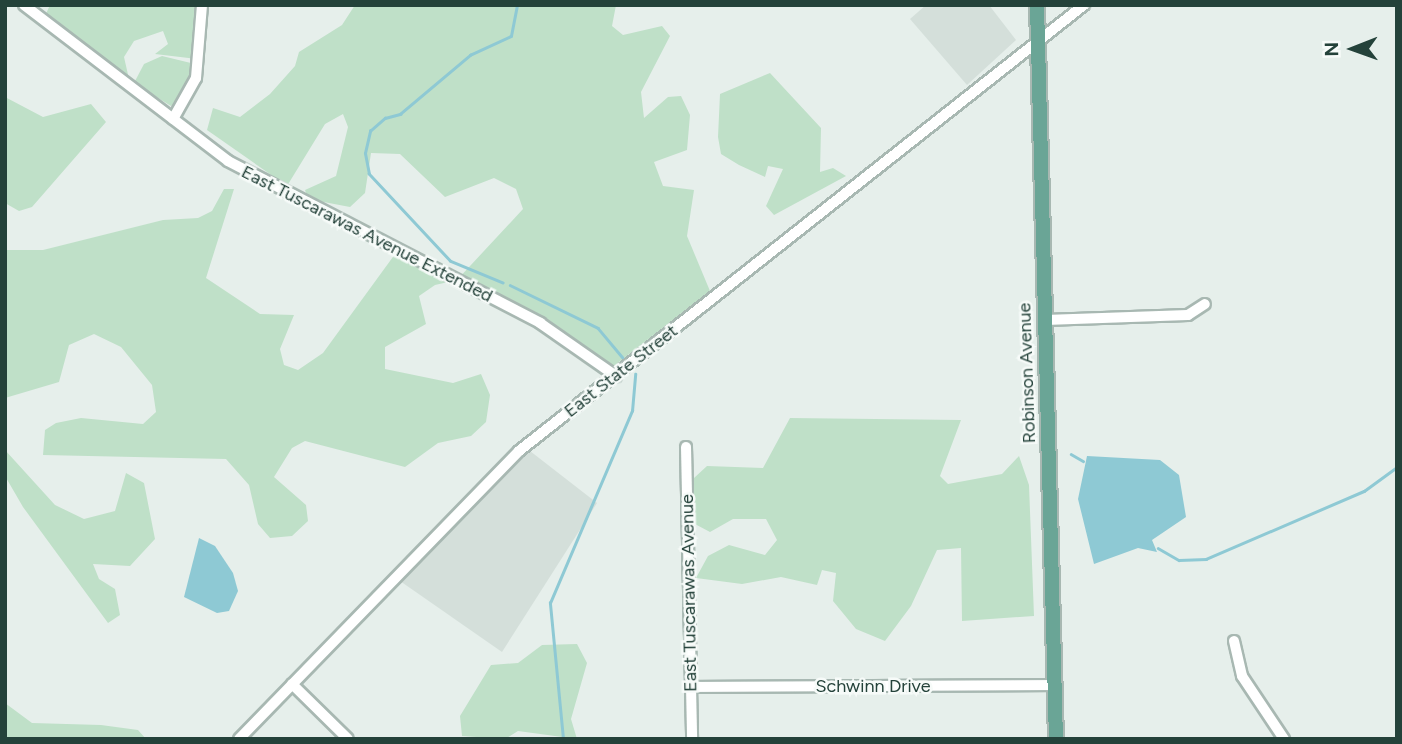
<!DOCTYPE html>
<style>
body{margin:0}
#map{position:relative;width:1402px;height:744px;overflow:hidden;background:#e6efeb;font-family:Figtree,sans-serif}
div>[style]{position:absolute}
.built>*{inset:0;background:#d4dfda}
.green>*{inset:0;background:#bfe0c8}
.water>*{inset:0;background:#8ec9d4}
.stream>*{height:2.5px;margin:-1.25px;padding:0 1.25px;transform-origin:1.25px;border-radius:1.25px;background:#8ec9d4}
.roads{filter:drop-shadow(2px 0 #a8b8b2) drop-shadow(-2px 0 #a8b8b2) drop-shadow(0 2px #a8b8b2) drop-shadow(0 -2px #a8b8b2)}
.minor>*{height:10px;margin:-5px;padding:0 5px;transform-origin:5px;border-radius:5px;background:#fff}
.major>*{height:14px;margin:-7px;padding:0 7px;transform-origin:7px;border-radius:7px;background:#6aa596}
span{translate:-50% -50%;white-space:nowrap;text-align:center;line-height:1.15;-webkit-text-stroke:5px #f7fbf9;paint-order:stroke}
.street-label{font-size:18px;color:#24423a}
.frame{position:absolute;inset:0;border:7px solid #24423a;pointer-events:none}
.north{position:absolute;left:1318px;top:14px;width:70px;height:70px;-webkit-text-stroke:5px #f7fbf9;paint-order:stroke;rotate:269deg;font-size:19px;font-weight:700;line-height:28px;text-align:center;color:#24423a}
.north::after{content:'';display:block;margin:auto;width:24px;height:32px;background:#24423a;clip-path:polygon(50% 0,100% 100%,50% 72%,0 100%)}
</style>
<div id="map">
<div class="built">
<div style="clip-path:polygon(926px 5px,989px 5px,1016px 40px,967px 85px,910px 19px)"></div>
<div style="clip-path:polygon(530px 451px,597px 503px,502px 652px,400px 581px)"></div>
</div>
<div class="green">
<div style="clip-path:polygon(50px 5px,198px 5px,197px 59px,155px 54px,168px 44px,163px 31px,134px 41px,124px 57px,129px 79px,45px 16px)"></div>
<div style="clip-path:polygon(355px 5px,616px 5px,612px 26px,623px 35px,662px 26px,670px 36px,641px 92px,644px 118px,668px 97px,681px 96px,690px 115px,687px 150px,654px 162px,663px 186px,694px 190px,687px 236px,710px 291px,610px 369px,457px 280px,435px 285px,419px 296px,426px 324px,385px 347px,385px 369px,453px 383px,481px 374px,490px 395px,486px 422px,471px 436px,438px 443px,405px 467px,305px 441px,292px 448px,274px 477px,306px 505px,308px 521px,292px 536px,270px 538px,258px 524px,249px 485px,226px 459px,43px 455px,45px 430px,56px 423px,81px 418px,143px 424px,156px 412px,152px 385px,121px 347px,94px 334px,69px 345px,59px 382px,5px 398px,5px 250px,43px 250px,163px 220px,198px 218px,212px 211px,224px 189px,234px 189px,206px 278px,260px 314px,294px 315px,280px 349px,284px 365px,298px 370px,323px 353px,398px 250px,457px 280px,523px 209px,516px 189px,494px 178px,445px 197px,400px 154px,371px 153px,365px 193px,350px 207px,308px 199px,305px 190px,336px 176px,348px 127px,343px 114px,325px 124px,287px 186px,207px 130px,213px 108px,240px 117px,270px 94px,295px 66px,299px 52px,342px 25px)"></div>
<div style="clip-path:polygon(162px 56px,195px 64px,180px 102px,171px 106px,134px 83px,144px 64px)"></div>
<div style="clip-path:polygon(770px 73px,821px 128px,820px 172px,833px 168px,846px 176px,774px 215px,766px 206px,783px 169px,768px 166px,765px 177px,739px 165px,721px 154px,718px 137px,720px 94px)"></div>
<div style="clip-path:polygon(5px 97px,43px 117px,91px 104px,106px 122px,32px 207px,19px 211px,5px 203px)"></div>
<div style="clip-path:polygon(790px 418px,961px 420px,940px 476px,948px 484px,1002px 474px,1019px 456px,1029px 485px,1034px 616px,962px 621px,961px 548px,937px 550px,911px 606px,885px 641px,856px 629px,833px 601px,836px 573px,822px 570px,817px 585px,781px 577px,742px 584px,696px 578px,708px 556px,729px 545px,765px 555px,777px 540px,766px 519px,733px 519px,710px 532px,693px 523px,694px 478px,707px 466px,763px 468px)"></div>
<div style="clip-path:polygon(5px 450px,55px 505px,84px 519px,115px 511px,126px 473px,144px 483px,155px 539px,130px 566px,93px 564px,99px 579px,115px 589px,120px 615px,108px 623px,23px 507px,5px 476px)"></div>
<div style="clip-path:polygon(577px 644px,587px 663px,571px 719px,577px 739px,518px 731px,505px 739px,462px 736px,460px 716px,491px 665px,518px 663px,542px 645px)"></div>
<div style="clip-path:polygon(5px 703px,32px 723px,101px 725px,138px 730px,146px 739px,5px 739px)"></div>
</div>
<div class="water">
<div style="clip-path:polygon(1087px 456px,1160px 460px,1179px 475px,1186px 517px,1152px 540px,1157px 552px,1138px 548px,1094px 564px,1078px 499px)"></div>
<div style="clip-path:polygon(199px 538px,215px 546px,233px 573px,238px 591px,229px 611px,217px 613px,184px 597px)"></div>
</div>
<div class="stream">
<div style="left:503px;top:283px;width:57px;rotate:-157.5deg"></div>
<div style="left:450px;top:261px;width:119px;rotate:-133deg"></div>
<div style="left:369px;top:174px;width:21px;rotate:-101deg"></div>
<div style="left:365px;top:153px;width:23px;rotate:-77deg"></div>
<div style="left:370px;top:131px;width:20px;rotate:-41deg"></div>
<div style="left:385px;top:118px;width:16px;rotate:-15deg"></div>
<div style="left:400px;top:114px;width:92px;rotate:-40.1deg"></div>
<div style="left:470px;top:55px;width:45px;rotate:-24.9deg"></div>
<div style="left:511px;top:36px;width:32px;rotate:-79deg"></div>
<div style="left:510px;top:285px;width:98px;rotate:26deg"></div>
<div style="left:598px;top:328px;width:39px;rotate:50deg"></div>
<div style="left:1071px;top:454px;width:14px;rotate:30deg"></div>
<div style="left:1158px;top:548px;width:24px;rotate:30deg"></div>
<div style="left:1179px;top:560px;width:27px;rotate:-2deg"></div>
<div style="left:1206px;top:559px;width:172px;rotate:-23.3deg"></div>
<div style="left:1364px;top:491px;width:41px;rotate:-36deg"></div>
<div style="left:563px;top:739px;width:137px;rotate:-95.5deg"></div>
<div style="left:550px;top:603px;width:209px;rotate:-66.9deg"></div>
<div style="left:632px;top:411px;width:37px;rotate:-85deg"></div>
</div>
<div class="roads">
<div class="minor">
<div style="left:24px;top:5px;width:257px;rotate:37.4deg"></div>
<div style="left:228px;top:161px;width:352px;rotate:27.4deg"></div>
<div style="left:540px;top:323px;width:93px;rotate:34.9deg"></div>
<div style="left:173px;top:119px;width:47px;rotate:-60.7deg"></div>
<div style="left:196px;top:78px;width:73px;rotate:-85.3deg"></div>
<div style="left:1045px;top:320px;width:143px;rotate:-2deg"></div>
<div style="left:1188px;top:315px;width:20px;rotate:-33deg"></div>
<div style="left:686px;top:447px;width:292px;rotate:88.8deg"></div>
<div style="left:1234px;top:641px;width:36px;rotate:77deg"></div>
<div style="left:1242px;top:676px;width:76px;rotate:56.3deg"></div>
<div style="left:292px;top:684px;width:78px;rotate:44.5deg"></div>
<div style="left:691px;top:687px;width:364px;rotate:-0.3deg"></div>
<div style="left:239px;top:739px;width:402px;rotate:-45.8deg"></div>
<div style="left:519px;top:451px;width:720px;rotate:-38.29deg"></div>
</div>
<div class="major">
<div style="left:1037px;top:5px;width:734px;rotate:88.52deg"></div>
</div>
</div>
<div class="street-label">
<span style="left:367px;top:234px;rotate:27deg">East Tuscarawas Avenue Extended</span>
<span style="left:621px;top:371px;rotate:-38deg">East State Street</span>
<span style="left:1027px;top:373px;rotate:-92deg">Robinson Avenue</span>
<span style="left:689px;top:593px;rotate:-91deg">East Tuscarawas Avenue</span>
<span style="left:873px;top:686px">Schwinn Drive</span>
</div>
<div class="frame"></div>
<div class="north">N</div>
</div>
